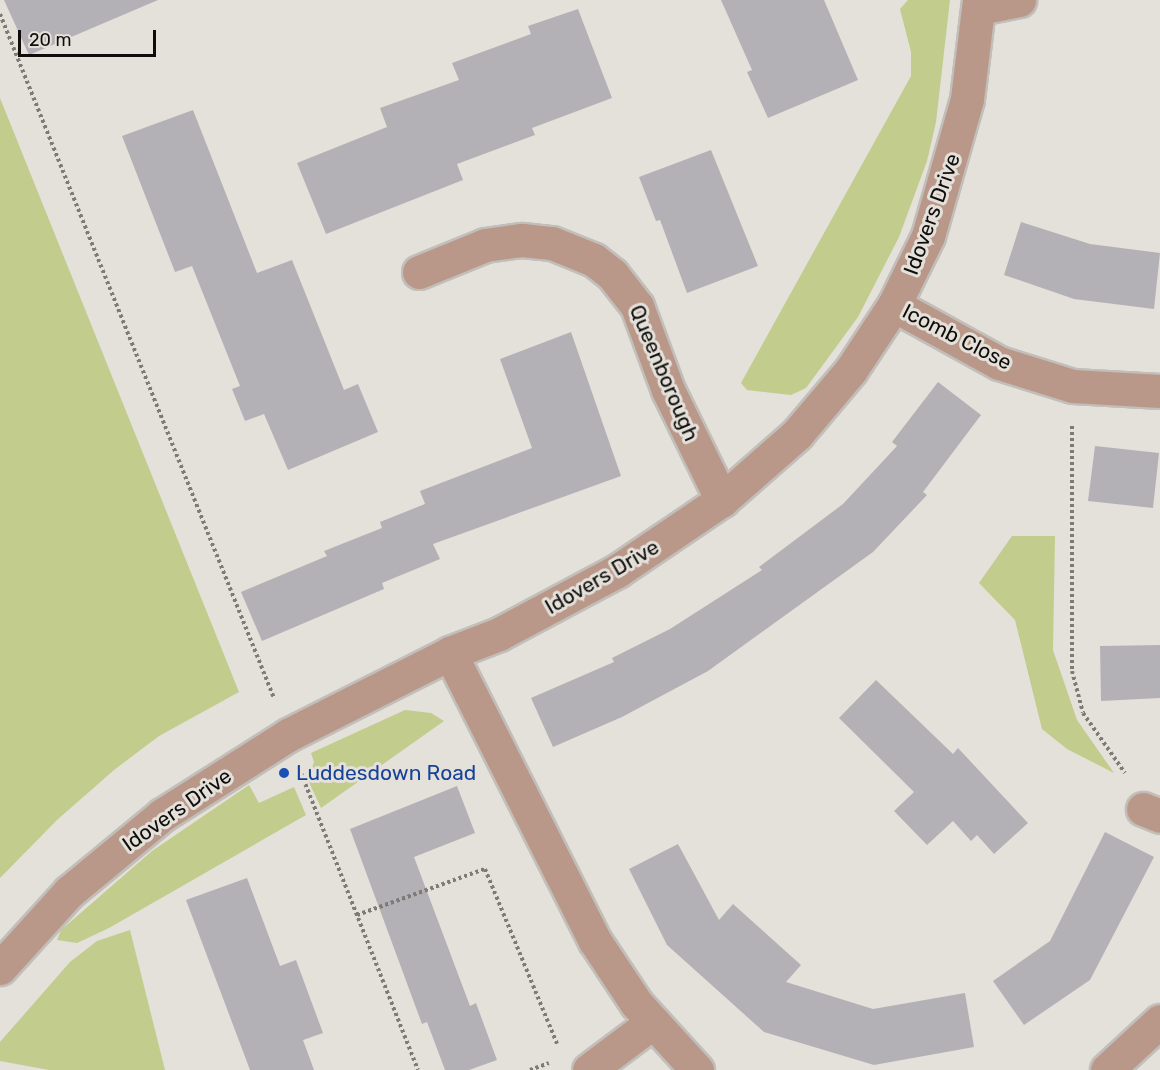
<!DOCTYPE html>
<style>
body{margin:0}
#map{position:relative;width:1160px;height:1070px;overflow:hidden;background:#e4e0da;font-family:Rubik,sans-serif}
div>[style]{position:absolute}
.green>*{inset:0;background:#c2cc8c}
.building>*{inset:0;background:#b4b1b6}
.path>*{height:4px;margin-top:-2px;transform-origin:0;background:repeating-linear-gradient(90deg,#7e7b77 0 3px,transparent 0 6px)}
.roads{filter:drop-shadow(2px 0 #c2beb9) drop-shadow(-2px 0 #c2beb9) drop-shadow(0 2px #c2beb9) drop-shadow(0 -2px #c2beb9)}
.minor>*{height:33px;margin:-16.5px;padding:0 16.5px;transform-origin:16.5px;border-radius:16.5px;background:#ba9889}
.dots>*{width:16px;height:16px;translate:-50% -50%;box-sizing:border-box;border:3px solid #e4e0da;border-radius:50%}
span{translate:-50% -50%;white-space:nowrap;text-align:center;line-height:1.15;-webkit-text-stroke:6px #e4e0da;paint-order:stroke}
.street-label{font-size:21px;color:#0f0d0b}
.transit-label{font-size:21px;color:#164399}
.left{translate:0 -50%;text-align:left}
.scale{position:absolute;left:18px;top:30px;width:138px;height:27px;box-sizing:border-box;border:3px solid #0f0d0b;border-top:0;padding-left:8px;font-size:18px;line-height:21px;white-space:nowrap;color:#0f0d0b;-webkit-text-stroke:4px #e4e0da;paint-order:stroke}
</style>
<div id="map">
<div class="green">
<div style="clip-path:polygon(908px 0,950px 0,936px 122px,927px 161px,899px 237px,858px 317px,806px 388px,791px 395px,747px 390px,741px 383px,911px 76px,911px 52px,900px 9px)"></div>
<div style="clip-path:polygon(0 98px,239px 692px,159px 736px,114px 770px,57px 820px,0 878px)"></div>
<div style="clip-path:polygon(1012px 536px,1055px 536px,1053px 650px,1077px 720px,1114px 773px,1067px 749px,1042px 729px,1015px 620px,979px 583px)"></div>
<div style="clip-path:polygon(405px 710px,431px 713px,444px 721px,321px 808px,308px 780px,314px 762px,311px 753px)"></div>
<div style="clip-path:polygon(249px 785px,259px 803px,294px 787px,306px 815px,109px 928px,77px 943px,57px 940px,61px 930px,152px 851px)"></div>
<div style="clip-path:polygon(130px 930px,165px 1070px,49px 1070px,0 1061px,0 1042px,70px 962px,97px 941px)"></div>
</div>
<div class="building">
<div style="clip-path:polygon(4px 0,158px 0,29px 55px)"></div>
<div style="clip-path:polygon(721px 0,824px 0,858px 80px,768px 118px,747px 72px,752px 70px)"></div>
<div style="clip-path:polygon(578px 9px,612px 98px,532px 128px,535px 135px,457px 164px,463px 180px,326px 234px,297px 163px,387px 127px,380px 108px,459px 80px,452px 63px,531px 34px,528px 26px)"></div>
<div style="clip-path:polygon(193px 110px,257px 273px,292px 260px,344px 390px,358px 384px,378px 432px,288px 470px,264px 414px,245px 421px,232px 389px,240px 386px,192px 266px,175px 272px,122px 136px)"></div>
<div style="clip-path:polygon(711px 150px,758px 266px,687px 293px,660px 220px,656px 221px,639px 177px)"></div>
<div style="clip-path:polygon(1021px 222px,1090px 244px,1160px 253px,1154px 309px,1074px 299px,1004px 275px)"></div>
<div style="clip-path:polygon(571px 332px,621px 476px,433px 544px,440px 559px,382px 583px,384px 589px,262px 641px,241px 592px,327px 556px,324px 551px,382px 528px,380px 522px,425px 504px,420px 491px,532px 448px,500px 359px)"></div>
<div style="clip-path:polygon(938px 382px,981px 415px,923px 492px,927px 495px,873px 552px,708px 671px,622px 717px,553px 747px,531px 698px,614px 662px,612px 658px,670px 629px,762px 570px,759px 567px,843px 504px,897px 446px,892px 442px)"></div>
<div style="clip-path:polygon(1095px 446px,1159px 453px,1153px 508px,1088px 501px)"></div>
<div style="clip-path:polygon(1160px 645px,1160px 698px,1101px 701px,1100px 646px)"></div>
<div style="clip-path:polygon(876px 680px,953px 754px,958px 748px,1028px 823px,994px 854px,977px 835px,971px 841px,953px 821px,927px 845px,894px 811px,914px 792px,839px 718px)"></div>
<div style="clip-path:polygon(457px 786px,475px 833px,414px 857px,470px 1006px,476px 1003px,497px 1060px,469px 1070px,445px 1070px,427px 1022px,422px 1024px,350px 829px)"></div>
<div style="clip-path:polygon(1105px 832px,1154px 857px,1090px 980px,1024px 1025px,993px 981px,1050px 941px)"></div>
<div style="clip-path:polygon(678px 844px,719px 920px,733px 904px,801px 965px,786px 982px,873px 1009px,965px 993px,974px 1047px,874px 1065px,764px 1032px,667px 945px,629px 869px)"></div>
<div style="clip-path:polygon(247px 878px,280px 966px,296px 960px,323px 1033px,303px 1040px,314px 1070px,250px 1070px,186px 900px)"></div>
</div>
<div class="path">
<div style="left:0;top:14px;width:737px;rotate:68.17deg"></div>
<div style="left:1072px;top:426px;width:245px;rotate:90deg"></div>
<div style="left:1072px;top:671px;width:43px;rotate:75.3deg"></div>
<div style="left:1083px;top:713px;width:73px;rotate:55deg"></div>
<div style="left:301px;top:773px;width:319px;rotate:68.5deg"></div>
<div style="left:357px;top:915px;width:136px;rotate:-19.8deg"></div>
<div style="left:485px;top:869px;width:189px;rotate:67.6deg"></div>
<div style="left:530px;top:1070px;width:20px;rotate:-20deg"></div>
</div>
<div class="roads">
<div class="minor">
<div style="left:979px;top:8px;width:41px;rotate:-11.3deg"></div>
<div style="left:419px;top:272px;width:71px;rotate:-22.2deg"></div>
<div style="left:485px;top:245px;width:37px;rotate:-8deg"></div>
<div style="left:522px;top:240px;width:30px;rotate:6deg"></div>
<div style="left:552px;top:243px;width:45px;rotate:22deg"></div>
<div style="left:594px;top:260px;width:23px;rotate:38deg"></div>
<div style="left:612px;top:274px;width:41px;rotate:52deg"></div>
<div style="left:637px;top:306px;width:90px;rotate:69.7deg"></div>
<div style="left:668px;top:390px;width:123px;rotate:63.9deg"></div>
<div style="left:894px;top:305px;width:120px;rotate:28.9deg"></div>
<div style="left:999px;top:363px;width:77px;rotate:17.3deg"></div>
<div style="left:1073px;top:386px;width:87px;rotate:3.3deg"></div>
<div style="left:450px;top:653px;width:322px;rotate:63.3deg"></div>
<div style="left:595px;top:941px;width:74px;rotate:56.5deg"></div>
<div style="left:636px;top:1003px;width:91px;rotate:47.7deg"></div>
<div style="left:1143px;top:809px;width:18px;rotate:22deg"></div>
<div style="left:0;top:968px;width:103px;rotate:-47.8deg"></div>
<div style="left:69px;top:892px;width:121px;rotate:-39.6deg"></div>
<div style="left:162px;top:815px;width:149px;rotate:-32.4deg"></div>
<div style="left:288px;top:735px;width:182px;rotate:-26.8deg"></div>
<div style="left:450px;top:653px;width:53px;rotate:-21.2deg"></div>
<div style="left:499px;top:634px;width:134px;rotate:-28.1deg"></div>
<div style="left:617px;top:571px;width:127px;rotate:-34.1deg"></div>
<div style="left:722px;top:500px;width:100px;rotate:-41.3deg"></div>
<div style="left:797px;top:434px;width:84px;rotate:-49.8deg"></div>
<div style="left:851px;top:370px;width:78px;rotate:-56.5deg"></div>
<div style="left:894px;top:305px;width:77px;rotate:-63.8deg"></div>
<div style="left:928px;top:236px;width:142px;rotate:-74.1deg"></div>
<div style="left:967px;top:99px;width:100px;rotate:-83.1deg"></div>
<div style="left:589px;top:1070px;width:80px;rotate:-36.9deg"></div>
<div style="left:1107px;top:1070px;width:72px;rotate:-42.8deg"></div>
</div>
</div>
<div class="dots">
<div style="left:284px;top:773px;background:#1a4fb4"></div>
</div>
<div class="street-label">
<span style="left:932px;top:214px;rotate:-70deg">Idovers Drive</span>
<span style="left:957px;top:337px;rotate:27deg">Icomb Close</span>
<span style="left:664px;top:373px;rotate:67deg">Queenborough</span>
<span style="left:602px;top:577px;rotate:-30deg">Idovers Drive</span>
<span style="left:177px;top:810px;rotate:-35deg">Idovers Drive</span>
</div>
<div class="transit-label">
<span class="left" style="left:296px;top:773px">Luddesdown Road</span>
</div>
<div class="scale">20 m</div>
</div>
